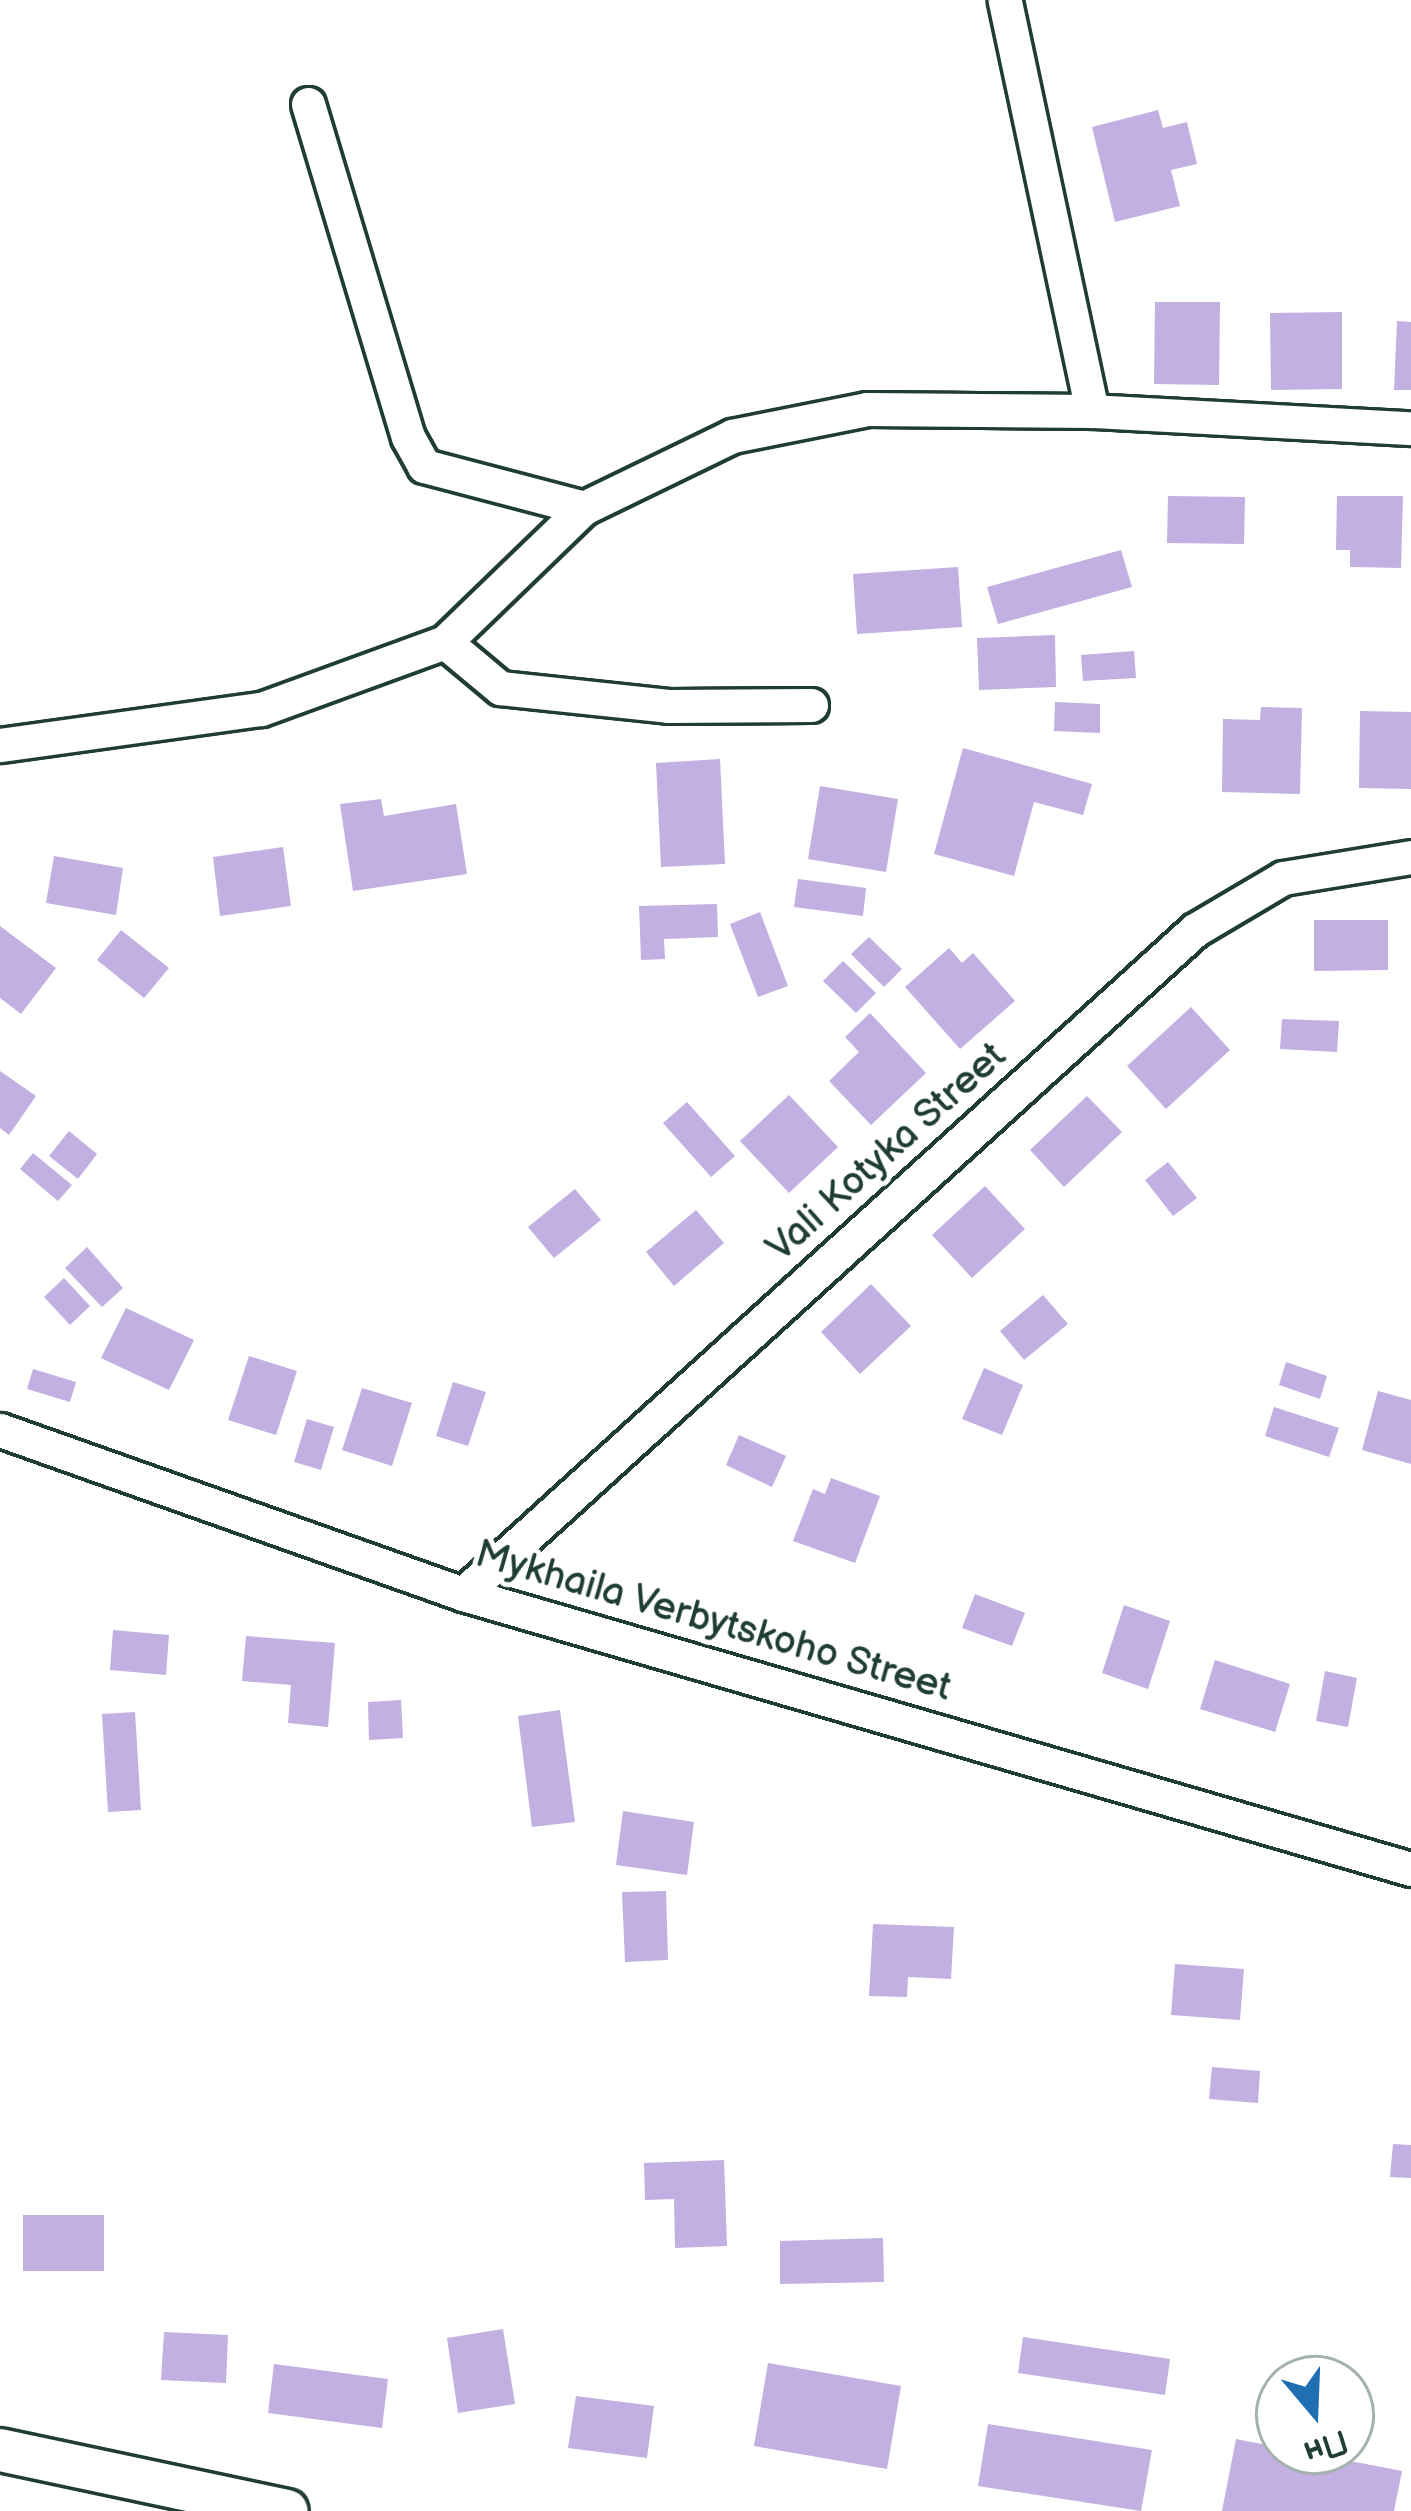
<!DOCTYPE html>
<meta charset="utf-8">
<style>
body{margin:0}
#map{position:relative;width:1411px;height:2511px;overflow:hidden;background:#fff;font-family:"Balsamiq Sans",sans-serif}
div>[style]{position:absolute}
.building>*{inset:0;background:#c1b0e1}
.roads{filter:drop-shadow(3px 0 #1f3d34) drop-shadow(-3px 0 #1f3d34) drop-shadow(0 3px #1f3d34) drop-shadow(0 -3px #1f3d34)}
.minor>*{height:33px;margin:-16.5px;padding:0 16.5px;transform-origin:16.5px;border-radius:16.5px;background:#fff}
.tertiary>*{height:42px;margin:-21px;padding:0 21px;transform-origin:21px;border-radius:21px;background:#fff}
span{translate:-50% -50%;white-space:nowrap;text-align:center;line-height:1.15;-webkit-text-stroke:10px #fff;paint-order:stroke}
.street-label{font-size:39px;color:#1f3d34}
.north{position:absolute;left:1255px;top:2355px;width:120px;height:120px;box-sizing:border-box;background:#fff;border:3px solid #a5b1ae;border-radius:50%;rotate:161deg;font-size:33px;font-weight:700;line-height:48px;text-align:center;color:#1f3d34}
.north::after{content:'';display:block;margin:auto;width:42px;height:54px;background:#1f6fb2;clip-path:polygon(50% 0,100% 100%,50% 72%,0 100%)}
</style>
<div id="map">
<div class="building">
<div style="clip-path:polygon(1158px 110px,1163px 128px,1187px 122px,1197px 164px,1171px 170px,1180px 206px,1115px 222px,1092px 127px)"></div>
<div style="clip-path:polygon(1155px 302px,1220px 302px,1219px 385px,1154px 384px)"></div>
<div style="clip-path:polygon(1342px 312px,1342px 389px,1271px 390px,1270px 313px)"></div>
<div style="clip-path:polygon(1397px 321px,1411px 322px,1411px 390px,1394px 390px)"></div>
<div style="clip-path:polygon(1168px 496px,1245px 497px,1244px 544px,1167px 543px)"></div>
<div style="clip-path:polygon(1337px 496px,1403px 496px,1401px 568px,1350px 567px,1350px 550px,1336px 550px)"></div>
<div style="clip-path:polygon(1121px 550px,1132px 587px,998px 624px,987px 587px)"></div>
<div style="clip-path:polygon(958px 567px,962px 627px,857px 634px,853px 574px)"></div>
<div style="clip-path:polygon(1055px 635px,1056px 687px,979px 690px,977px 638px)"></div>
<div style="clip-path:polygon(1134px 651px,1136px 678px,1083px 681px,1081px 655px)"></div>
<div style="clip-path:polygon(1055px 702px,1100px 704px,1100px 733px,1054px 731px)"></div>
<div style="clip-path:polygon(1261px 707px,1302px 708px,1300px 794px,1222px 792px,1223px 719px,1260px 720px)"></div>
<div style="clip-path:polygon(1360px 711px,1411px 712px,1411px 789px,1359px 788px)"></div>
<div style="clip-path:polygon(963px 748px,1092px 784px,1083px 815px,1034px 802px,1014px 876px,934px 854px)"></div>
<div style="clip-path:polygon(720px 759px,725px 864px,661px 867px,656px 763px)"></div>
<div style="clip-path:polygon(820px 786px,898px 799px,886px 872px,808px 859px)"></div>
<div style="clip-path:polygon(381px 799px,384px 816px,456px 804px,467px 874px,353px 891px,340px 804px)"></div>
<div style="clip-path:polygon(283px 847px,291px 906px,220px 916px,213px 857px)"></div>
<div style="clip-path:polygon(54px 856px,123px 868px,116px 915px,46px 903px)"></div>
<div style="clip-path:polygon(798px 879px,866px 888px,863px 916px,794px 907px)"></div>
<div style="clip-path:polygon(717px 904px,718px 937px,664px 939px,665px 959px,641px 960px,639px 906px)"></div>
<div style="clip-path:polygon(760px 912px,788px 986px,758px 997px,730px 924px)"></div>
<div style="clip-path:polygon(1314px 920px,1388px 920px,1388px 970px,1314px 971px)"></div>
<div style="clip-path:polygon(0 926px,56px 968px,21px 1014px,0 998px)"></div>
<div style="clip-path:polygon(121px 930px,169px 968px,144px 998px,97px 960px)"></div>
<div style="clip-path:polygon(869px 937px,902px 969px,884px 987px,851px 954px)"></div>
<div style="clip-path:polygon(949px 948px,962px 963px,973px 953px,1015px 1001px,960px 1049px,905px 987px)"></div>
<div style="clip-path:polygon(843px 961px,876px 993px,856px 1013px,823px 981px)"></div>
<div style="clip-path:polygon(1191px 1007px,1230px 1050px,1166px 1109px,1127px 1066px)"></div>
<div style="clip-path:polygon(870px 1013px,926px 1073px,871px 1125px,829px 1081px,859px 1052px,845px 1037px)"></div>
<div style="clip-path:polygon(1282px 1019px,1339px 1021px,1337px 1052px,1280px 1049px)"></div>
<div style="clip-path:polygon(0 1071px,36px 1096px,9px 1135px,0 1128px)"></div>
<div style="clip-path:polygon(789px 1095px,838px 1147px,789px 1193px,740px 1141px)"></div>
<div style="clip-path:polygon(1087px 1096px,1122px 1132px,1064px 1187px,1030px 1150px)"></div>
<div style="clip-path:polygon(687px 1102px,735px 1156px,711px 1177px,663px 1123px)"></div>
<div style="clip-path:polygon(69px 1131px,97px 1154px,78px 1179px,49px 1156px)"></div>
<div style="clip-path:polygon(33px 1153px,72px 1185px,58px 1201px,20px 1169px)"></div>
<div style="clip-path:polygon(1168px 1162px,1197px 1198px,1173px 1216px,1145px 1180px)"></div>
<div style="clip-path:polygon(985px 1186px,1025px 1229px,972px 1278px,932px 1235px)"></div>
<div style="clip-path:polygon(575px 1189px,601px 1220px,554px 1258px,528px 1227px)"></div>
<div style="clip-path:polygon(696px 1210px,724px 1243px,674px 1286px,646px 1252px)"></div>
<div style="clip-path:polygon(87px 1247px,123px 1288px,102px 1307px,65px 1268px)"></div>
<div style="clip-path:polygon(64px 1278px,90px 1306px,70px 1325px,44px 1297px)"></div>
<div style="clip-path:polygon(871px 1284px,911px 1326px,860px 1374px,821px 1332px)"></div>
<div style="clip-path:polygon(1043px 1295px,1068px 1324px,1024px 1360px,1000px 1331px)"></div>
<div style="clip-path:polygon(126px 1308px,194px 1340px,169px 1390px,101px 1358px)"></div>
<div style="clip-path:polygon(249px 1356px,297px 1371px,276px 1435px,228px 1420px)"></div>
<div style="clip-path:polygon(1286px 1362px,1327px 1376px,1320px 1399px,1279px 1385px)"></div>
<div style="clip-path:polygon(984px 1368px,1023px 1385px,1002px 1435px,962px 1419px)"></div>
<div style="clip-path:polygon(33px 1369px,76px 1382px,70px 1402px,27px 1389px)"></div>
<div style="clip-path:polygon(453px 1382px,486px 1392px,468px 1446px,436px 1436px)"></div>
<div style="clip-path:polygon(362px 1388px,412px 1403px,392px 1466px,342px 1450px)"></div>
<div style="clip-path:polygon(1378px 1391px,1411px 1400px,1411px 1464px,1362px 1450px)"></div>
<div style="clip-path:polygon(1274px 1407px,1339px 1428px,1329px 1457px,1265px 1436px)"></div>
<div style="clip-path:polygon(307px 1419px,334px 1427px,321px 1470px,294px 1462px)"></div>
<div style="clip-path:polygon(739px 1435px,786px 1456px,772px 1487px,726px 1465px)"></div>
<div style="clip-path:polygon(831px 1478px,880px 1496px,855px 1563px,793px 1541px,813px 1489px,825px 1494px)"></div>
<div style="clip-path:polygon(975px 1594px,1025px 1613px,1012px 1646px,962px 1628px)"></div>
<div style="clip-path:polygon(1124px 1605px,1170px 1621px,1148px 1689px,1102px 1673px)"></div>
<div style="clip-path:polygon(113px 1630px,169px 1635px,166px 1675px,110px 1670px)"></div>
<div style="clip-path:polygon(246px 1636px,335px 1643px,328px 1727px,288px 1723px,291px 1685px,242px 1681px)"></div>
<div style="clip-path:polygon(1215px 1660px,1290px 1684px,1275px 1732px,1200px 1709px)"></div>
<div style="clip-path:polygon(1325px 1671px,1357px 1678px,1348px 1727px,1316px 1721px)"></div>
<div style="clip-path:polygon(401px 1700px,403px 1738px,369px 1740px,368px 1702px)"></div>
<div style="clip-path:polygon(560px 1710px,575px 1822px,532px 1827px,518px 1716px)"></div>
<div style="clip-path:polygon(135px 1712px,141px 1810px,108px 1812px,102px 1714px)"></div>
<div style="clip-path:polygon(623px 1811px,694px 1822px,687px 1875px,616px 1865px)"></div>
<div style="clip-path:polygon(666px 1891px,668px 1960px,625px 1962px,622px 1892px)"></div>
<div style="clip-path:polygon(873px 1924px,954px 1927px,951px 1979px,908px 1977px,907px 1997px,869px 1996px)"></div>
<div style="clip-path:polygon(1175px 1964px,1244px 1969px,1240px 2020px,1171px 2015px)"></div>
<div style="clip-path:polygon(1212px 2067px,1260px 2071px,1258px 2103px,1209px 2099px)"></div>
<div style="clip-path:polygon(1393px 2144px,1411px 2145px,1411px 2178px,1390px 2177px)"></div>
<div style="clip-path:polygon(724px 2160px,727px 2246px,675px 2248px,674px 2199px,645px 2200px,644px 2163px)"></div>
<div style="clip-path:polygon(23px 2215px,104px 2215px,104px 2271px,23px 2271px)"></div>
<div style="clip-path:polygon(883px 2238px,884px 2282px,780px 2284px,780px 2241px)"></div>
<div style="clip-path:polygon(503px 2329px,515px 2404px,458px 2413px,447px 2338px)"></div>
<div style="clip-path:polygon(164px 2332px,228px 2335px,226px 2383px,161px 2380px)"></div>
<div style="clip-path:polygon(1023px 2337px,1170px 2359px,1165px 2395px,1018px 2373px)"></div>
<div style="clip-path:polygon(768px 2363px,901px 2386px,887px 2469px,754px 2446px)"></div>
<div style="clip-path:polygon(274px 2364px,388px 2379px,382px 2428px,268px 2413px)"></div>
<div style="clip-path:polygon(576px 2396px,654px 2406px,647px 2458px,568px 2448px)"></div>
<div style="clip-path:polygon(988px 2424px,1152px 2450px,1141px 2511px,978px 2486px)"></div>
<div style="clip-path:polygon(1236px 2439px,1402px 2471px,1394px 2511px,1222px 2511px)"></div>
</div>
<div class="roads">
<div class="minor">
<div style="left:308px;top:104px;width:348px;rotate:73.3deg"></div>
<div style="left:408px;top:437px;width:33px;rotate:61deg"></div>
<div style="left:424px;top:466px;width:165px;rotate:14.7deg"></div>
<div style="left:1092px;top:411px;width:319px;rotate:3.1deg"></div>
<div style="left:445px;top:642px;width:72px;rotate:39.9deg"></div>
<div style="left:500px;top:688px;width:169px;rotate:6.1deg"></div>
<div style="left:668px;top:706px;width:143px;rotate:-0.4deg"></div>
<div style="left:0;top:745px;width:263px;rotate:-7.9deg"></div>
<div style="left:261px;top:709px;width:196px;rotate:-20deg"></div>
<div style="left:445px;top:642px;width:193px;rotate:-44deg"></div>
<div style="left:584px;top:508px;width:165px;rotate:-25.9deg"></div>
<div style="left:732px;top:436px;width:138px;rotate:-11.3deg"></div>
<div style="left:867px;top:409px;width:225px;rotate:0.5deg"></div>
<div style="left:1092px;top:411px;width:420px;rotate:-102deg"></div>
<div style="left:0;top:1430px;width:491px;rotate:19.5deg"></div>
<div style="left:463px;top:1594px;width:987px;rotate:16.18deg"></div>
<div style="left:463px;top:1594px;width:988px;rotate:-42.21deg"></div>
<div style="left:1195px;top:930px;width:102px;rotate:-30.6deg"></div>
<div style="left:1283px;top:878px;width:130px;rotate:-9.3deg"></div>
</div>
<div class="tertiary">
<div style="left:0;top:2450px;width:293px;rotate:12deg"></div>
</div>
</div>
<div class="street-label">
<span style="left:887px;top:1153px;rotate:-42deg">Vali Kotyka Street</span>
<span style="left:713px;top:1622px;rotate:16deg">Mykhaila Verbytskoho Street</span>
</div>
<div class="north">Пн</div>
</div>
